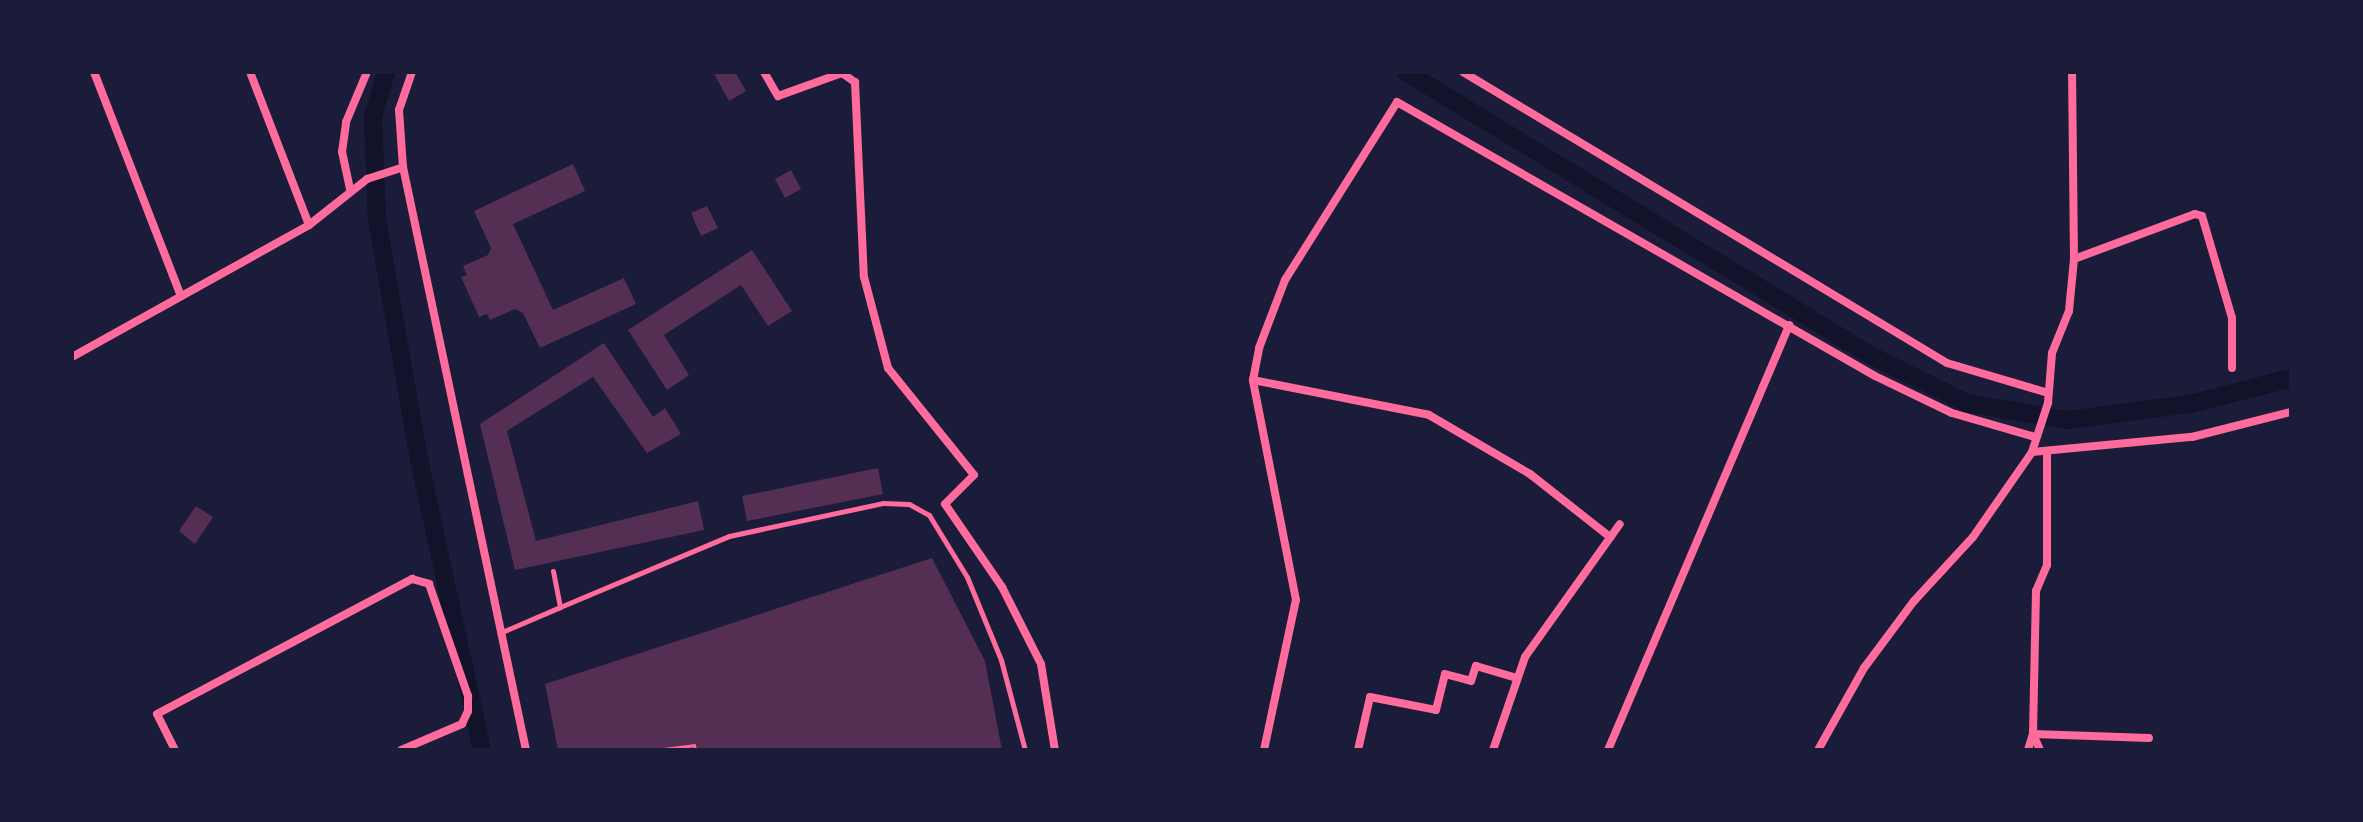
<!DOCTYPE html>
<style>
body{margin:0}
#map{position:relative;width:2363px;height:822px;overflow:hidden;background:#1b1b3a;font-family:"PT Sans Narrow",sans-serif}
div>[style]{position:absolute}
.canal>*{height:18px;margin:-9px;padding:0 9px;transform-origin:9px;border-radius:9px;background:#12122b}
.building>*{inset:0;background:#542f53}
.path>*{height:3px;margin:-1.5px;padding:0 1.5px;transform-origin:1.5px;border-radius:1.5px;background:#ff6b9d}
.service>*{height:5px;margin:-2.5px;padding:0 2.5px;transform-origin:2.5px;border-radius:2.5px;background:#ff6b9d}
.minor>*{height:8px;margin:-4px;padding:0 4px;transform-origin:4px;border-radius:4px;background:#ff6b9d}
span{translate:-50% -50%;white-space:nowrap;text-align:center;line-height:1.15;-webkit-text-stroke:6px #1b1b3a;paint-order:stroke}
.frame{position:absolute;inset:0;border:74px solid #1b1b3a;pointer-events:none}
</style>
<div id="map">
<div class="canal">
<div style="left:386px;top:72px;width:47px;rotate:106.1deg"></div>
<div style="left:373px;top:117px;width:102px;rotate:87.8deg"></div>
<div style="left:377px;top:219px;width:244px;rotate:80.1deg"></div>
<div style="left:419px;top:459px;width:298px;rotate:77.8deg"></div>
<div style="left:1406px;top:72px;width:546px;rotate:31.36deg"></div>
<div style="left:1872px;top:356px;width:106px;rotate:26.3deg"></div>
<div style="left:1967px;top:403px;width:102px;rotate:9.6deg"></div>
<div style="left:2068px;top:420px;width:123px;rotate:-7.5deg"></div>
<div style="left:2190px;top:404px;width:104px;rotate:-14.4deg"></div>
</div>
<div class="building">
<div style="clip-path:polygon(713px 72px,735px 72px,746px 91px,729px 101px)"></div>
<div style="clip-path:polygon(573px 164px,585px 191px,513px 224px,553px 310px,624px 278px,636px 304px,540px 348px,523px 313px,515px 309px,490px 320px,487px 314px,479px 317px,461px 277px,467px 275px,463px 266px,488px 255px,491px 248px,474px 211px)"></div>
<div style="clip-path:polygon(791px 170px,801px 189px,785px 198px,775px 179px)"></div>
<div style="clip-path:polygon(707px 206px,718px 228px,701px 236px,691px 213px)"></div>
<div style="clip-path:polygon(752px 250px,792px 311px,768px 326px,741px 285px,664px 335px,689px 375px,667px 390px,628px 330px)"></div>
<div style="clip-path:polygon(604px 343px,653px 417px,665px 408px,681px 434px,647px 453px,593px 377px,507px 431px,536px 541px,698px 501px,704px 530px,515px 570px,480px 424px)"></div>
<div style="clip-path:polygon(878px 468px,883px 494px,747px 521px,742px 496px)"></div>
<div style="clip-path:polygon(196px 506px,213px 517px,195px 544px,179px 531px)"></div>
<div style="clip-path:polygon(932px 558px,985px 661px,1002px 750px,558px 750px,545px 684px)"></div>
</div>
<div class="path">
<div style="left:655px;top:750px;width:39px;rotate:-7deg"></div>
<div style="left:694px;top:745px;width:5px;rotate:79deg"></div>
</div>
<div class="service">
<div style="left:553px;top:571px;width:37px;rotate:79deg"></div>
<div style="left:560px;top:607px;width:183px;rotate:-22.8deg"></div>
<div style="left:729px;top:536px;width:157px;rotate:-12.1deg"></div>
<div style="left:883px;top:503px;width:26px;rotate:2deg"></div>
<div style="left:909px;top:504px;width:23px;rotate:29deg"></div>
<div style="left:929px;top:515px;width:73px;rotate:58.5deg"></div>
<div style="left:967px;top:577px;width:90px;rotate:67.7deg"></div>
<div style="left:1001px;top:660px;width:93px;rotate:75.1deg"></div>
<div style="left:502px;top:632px;width:63px;rotate:-23.3deg"></div>
</div>
<div class="minor">
<div style="left:94px;top:72px;width:240px;rotate:68.8deg"></div>
<div style="left:250px;top:72px;width:164px;rotate:68.9deg"></div>
<div style="left:412px;top:72px;width:40px;rotate:108.9deg"></div>
<div style="left:399px;top:110px;width:57px;rotate:86deg"></div>
<div style="left:403px;top:167px;width:596px;rotate:78.09deg"></div>
<div style="left:764px;top:72px;width:28px;rotate:60deg"></div>
<div style="left:778px;top:96px;width:68px;rotate:-19.8deg"></div>
<div style="left:842px;top:73px;width:16px;rotate:35deg"></div>
<div style="left:855px;top:82px;width:195px;rotate:87.4deg"></div>
<div style="left:864px;top:277px;width:94px;rotate:75.2deg"></div>
<div style="left:888px;top:368px;width:137px;rotate:51.2deg"></div>
<div style="left:974px;top:475px;width:41px;rotate:135deg"></div>
<div style="left:945px;top:504px;width:101px;rotate:55.5deg"></div>
<div style="left:1002px;top:587px;width:86px;rotate:63.1deg"></div>
<div style="left:1041px;top:664px;width:87px;rotate:80.8deg"></div>
<div style="left:1463px;top:72px;width:565px;rotate:31.02deg"></div>
<div style="left:1947px;top:363px;width:105px;rotate:16.5deg"></div>
<div style="left:350px;top:189px;width:38px;rotate:-102deg"></div>
<div style="left:342px;top:152px;width:30px;rotate:-82deg"></div>
<div style="left:346px;top:122px;width:54px;rotate:-67.2deg"></div>
<div style="left:2074px;top:259px;width:129px;rotate:-20.4deg"></div>
<div style="left:2195px;top:214px;width:7px;rotate:16deg"></div>
<div style="left:2202px;top:216px;width:106px;rotate:73.6deg"></div>
<div style="left:2232px;top:318px;width:50px;rotate:90deg"></div>
<div style="left:72px;top:357px;width:271px;rotate:-29.1deg"></div>
<div style="left:309px;top:225px;width:74px;rotate:-38.4deg"></div>
<div style="left:367px;top:179px;width:38px;rotate:-18deg"></div>
<div style="left:1253px;top:380px;width:179px;rotate:11.2deg"></div>
<div style="left:1429px;top:415px;width:117px;rotate:30.3deg"></div>
<div style="left:1530px;top:474px;width:102px;rotate:38.2deg"></div>
<div style="left:2032px;top:452px;width:161px;rotate:-5.4deg"></div>
<div style="left:2192px;top:437px;width:102px;rotate:-14.2deg"></div>
<div style="left:175px;top:750px;width:40px;rotate:-116.6deg"></div>
<div style="left:157px;top:714px;width:289px;rotate:-27.9deg"></div>
<div style="left:412px;top:579px;width:18px;rotate:16deg"></div>
<div style="left:429px;top:584px;width:119px;rotate:70.8deg"></div>
<div style="left:468px;top:696px;width:15px;rotate:90deg"></div>
<div style="left:468px;top:711px;width:14px;rotate:115deg"></div>
<div style="left:462px;top:724px;width:66px;rotate:156.9deg"></div>
<div style="left:1264px;top:750px;width:153px;rotate:-78deg"></div>
<div style="left:1296px;top:600px;width:224px;rotate:-101.1deg"></div>
<div style="left:1253px;top:380px;width:33px;rotate:-79deg"></div>
<div style="left:1259px;top:348px;width:73px;rotate:-69.1deg"></div>
<div style="left:1285px;top:280px;width:210px;rotate:-57.8deg"></div>
<div style="left:1397px;top:102px;width:551px;rotate:29.82deg"></div>
<div style="left:1875px;top:376px;width:85px;rotate:25.7deg"></div>
<div style="left:1952px;top:413px;width:86px;rotate:16.1deg"></div>
<div style="left:1358px;top:750px;width:54px;rotate:-77.2deg"></div>
<div style="left:1370px;top:697px;width:67px;rotate:11.1deg"></div>
<div style="left:1436px;top:710px;width:37px;rotate:-76deg"></div>
<div style="left:1445px;top:674px;width:27px;rotate:15deg"></div>
<div style="left:1471px;top:681px;width:16px;rotate:-72deg"></div>
<div style="left:1476px;top:666px;width:43px;rotate:16.3deg"></div>
<div style="left:1493px;top:750px;width:98px;rotate:-71deg"></div>
<div style="left:1525px;top:657px;width:163px;rotate:-54.5deg"></div>
<div style="left:1608px;top:750px;width:462px;rotate:-66.9deg"></div>
<div style="left:1818px;top:750px;width:94px;rotate:-60.7deg"></div>
<div style="left:1864px;top:668px;width:84px;rotate:-53.3deg"></div>
<div style="left:1914px;top:601px;width:87px;rotate:-47.3deg"></div>
<div style="left:1973px;top:537px;width:103px;rotate:-55.2deg"></div>
<div style="left:2032px;top:452px;width:52px;rotate:-71.9deg"></div>
<div style="left:2048px;top:403px;width:50px;rotate:-85.4deg"></div>
<div style="left:2052px;top:353px;width:45px;rotate:-68deg"></div>
<div style="left:2069px;top:311px;width:52px;rotate:-84.5deg"></div>
<div style="left:2074px;top:259px;width:187px;rotate:-90.6deg"></div>
<div style="left:2028px;top:750px;width:17px;rotate:-73deg"></div>
<div style="left:2033px;top:734px;width:143px;rotate:-88.8deg"></div>
<div style="left:2036px;top:591px;width:28px;rotate:-67deg"></div>
<div style="left:2047px;top:565px;width:113px;rotate:-90deg"></div>
<div style="left:2040px;top:750px;width:17px;rotate:-114deg"></div>
<div style="left:2033px;top:734px;width:116px;rotate:2deg"></div>
</div>
<div class="frame"></div>
</div>
